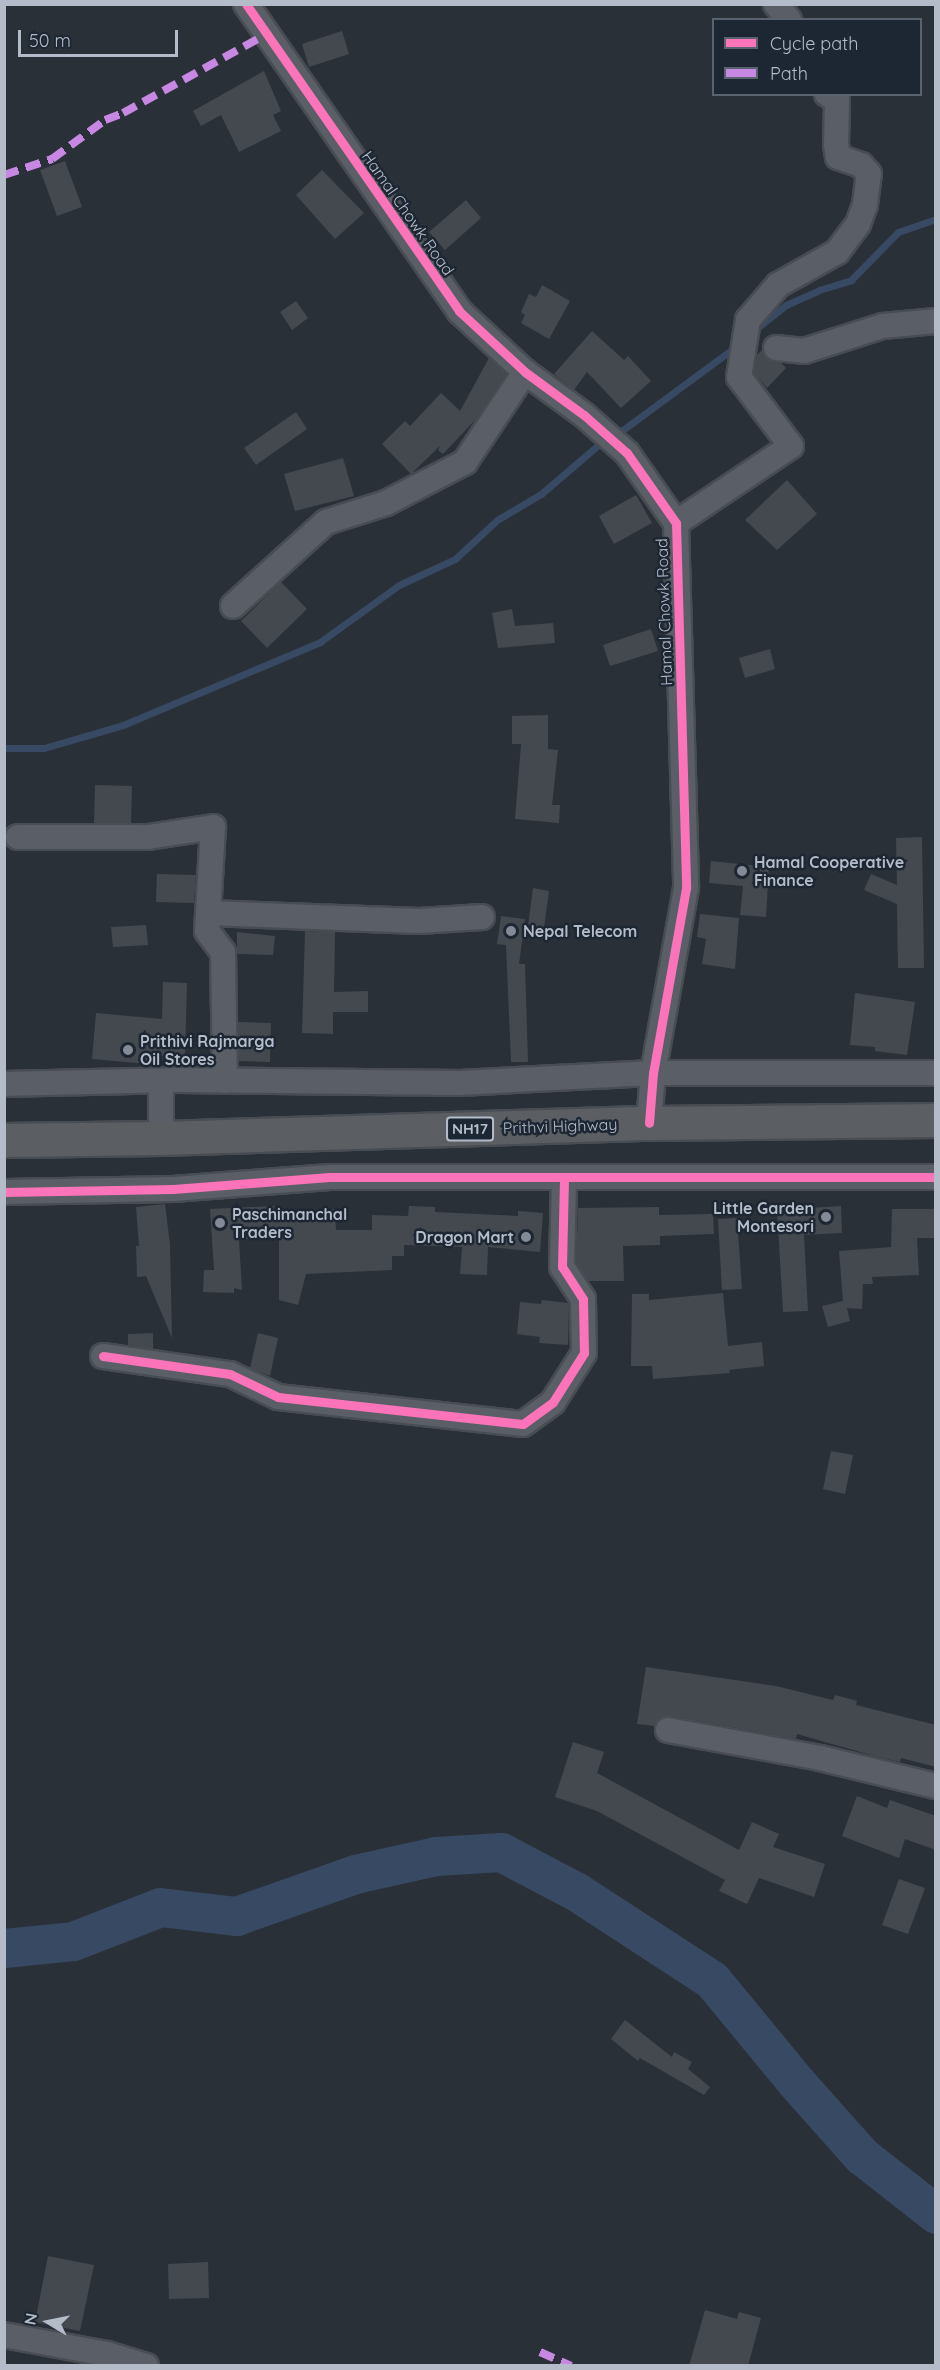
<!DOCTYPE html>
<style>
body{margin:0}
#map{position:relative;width:940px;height:2370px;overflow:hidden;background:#2a3038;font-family:Quicksand,sans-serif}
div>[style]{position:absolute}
.stream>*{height:7px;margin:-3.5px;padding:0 3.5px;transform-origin:3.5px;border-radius:3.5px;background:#384963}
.river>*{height:39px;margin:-19.5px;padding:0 19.5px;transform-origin:19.5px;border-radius:19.5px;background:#384963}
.building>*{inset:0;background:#444950}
.roads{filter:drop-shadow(2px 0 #484c53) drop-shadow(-2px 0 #484c53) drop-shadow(0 2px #484c53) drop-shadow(0 -2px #484c53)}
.minor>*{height:24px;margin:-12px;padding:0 12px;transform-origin:12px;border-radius:12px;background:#5a5e66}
.trunk>*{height:33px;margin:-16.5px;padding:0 16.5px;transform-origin:16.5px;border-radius:16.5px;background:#5b5f64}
.quiet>*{height:8px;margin-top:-4px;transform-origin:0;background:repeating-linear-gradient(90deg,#c787e3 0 15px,transparent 0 23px)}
.cycleway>*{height:9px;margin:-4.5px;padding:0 4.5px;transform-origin:4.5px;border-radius:4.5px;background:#fb73b8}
.dots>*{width:16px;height:16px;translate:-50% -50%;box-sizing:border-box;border:3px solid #1d2633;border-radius:50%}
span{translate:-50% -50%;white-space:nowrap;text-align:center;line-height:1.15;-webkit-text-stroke:5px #1d2633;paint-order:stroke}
.shield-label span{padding:2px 4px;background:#1d2633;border:2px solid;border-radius:4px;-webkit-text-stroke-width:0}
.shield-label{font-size:15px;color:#b4bcc9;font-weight:700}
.street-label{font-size:16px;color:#b4bcc9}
.poi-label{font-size:16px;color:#b4bcc9;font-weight:700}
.left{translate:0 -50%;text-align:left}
.right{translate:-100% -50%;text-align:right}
.frame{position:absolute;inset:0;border:6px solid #b4bcc9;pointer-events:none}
.legend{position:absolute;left:712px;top:18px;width:210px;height:78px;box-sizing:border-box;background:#1d2633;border:2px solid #59626f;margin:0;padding:8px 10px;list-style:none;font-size:18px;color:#b4bcc9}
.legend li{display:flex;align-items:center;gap:12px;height:30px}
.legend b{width:30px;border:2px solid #59626f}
.north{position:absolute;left:18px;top:2292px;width:60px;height:60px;-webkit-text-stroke:4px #1d2633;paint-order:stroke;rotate:280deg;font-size:16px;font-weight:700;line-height:24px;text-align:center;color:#b4bcc9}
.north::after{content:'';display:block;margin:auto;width:21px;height:27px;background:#b4bcc9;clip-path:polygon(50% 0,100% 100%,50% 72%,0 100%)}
.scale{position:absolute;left:18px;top:30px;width:160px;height:27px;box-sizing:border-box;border:3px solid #b4bcc9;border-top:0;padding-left:8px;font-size:18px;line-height:21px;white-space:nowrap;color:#b4bcc9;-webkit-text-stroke:4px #1d2633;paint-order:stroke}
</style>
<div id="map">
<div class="stream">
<div style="left:752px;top:332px;width:43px;rotate:-38.5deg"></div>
<div style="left:786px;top:305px;width:36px;rotate:-24deg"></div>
<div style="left:819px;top:290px;width:34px;rotate:-17deg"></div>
<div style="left:851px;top:280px;width:67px;rotate:-45.6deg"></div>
<div style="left:898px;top:232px;width:40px;rotate:-18.9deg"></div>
<div style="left:620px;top:432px;width:147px;rotate:-36.4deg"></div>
<div style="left:4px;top:748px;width:40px"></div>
<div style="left:44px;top:748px;width:82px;rotate:-16.2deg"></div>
<div style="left:123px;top:725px;width:214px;rotate:-22.8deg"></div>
<div style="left:320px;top:642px;width:97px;rotate:-35.8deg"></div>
<div style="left:399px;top:585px;width:62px;rotate:-24.9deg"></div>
<div style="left:455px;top:559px;width:57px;rotate:-42.9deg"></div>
<div style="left:497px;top:520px;width:51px;rotate:-30.6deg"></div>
<div style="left:541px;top:494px;width:74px;rotate:-40.6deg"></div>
</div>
<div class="river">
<div style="left:4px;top:1948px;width:69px;rotate:-5.8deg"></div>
<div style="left:73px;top:1941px;width:93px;rotate:-21.3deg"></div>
<div style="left:160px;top:1907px;width:77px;rotate:6.8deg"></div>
<div style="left:236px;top:1916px;width:126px;rotate:-19.4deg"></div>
<div style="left:355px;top:1874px;width:83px;rotate:-12.5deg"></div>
<div style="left:436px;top:1856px;width:65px;rotate:-3.5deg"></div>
<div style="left:501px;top:1852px;width:86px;rotate:27.8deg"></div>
<div style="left:577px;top:1892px;width:161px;rotate:33.1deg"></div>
<div style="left:712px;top:1980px;width:132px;rotate:50.5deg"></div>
<div style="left:796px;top:2082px;width:99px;rotate:48.3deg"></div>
<div style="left:862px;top:2156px;width:94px;rotate:38.1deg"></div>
</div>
<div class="building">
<div style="clip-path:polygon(342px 31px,349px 54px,309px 67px,302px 44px)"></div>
<div style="clip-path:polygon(264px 71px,281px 111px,273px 115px,281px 131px,239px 152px,221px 115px,201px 126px,193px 111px)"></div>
<div style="clip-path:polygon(65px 161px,82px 207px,57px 216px,40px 170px)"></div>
<div style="clip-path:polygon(322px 170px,364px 213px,335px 239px,296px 195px)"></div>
<div style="clip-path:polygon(466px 200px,481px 218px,445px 250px,429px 232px)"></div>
<div style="clip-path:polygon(542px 285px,570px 301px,549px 339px,521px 323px,525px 315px,521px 312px,529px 294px,536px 297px)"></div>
<div style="clip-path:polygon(296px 301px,308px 318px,292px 330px,280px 312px)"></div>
<div style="clip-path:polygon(592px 331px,624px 360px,628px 356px,651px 381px,621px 408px,587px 372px,574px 390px,554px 374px)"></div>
<div style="clip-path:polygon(762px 350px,767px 359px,781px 363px,786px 368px,767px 388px,754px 373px,757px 355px)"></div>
<div style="clip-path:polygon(489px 358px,506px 374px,478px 417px,443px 454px,438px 450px,441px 445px,411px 474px,382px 444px,405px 421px,410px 426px,441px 393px,460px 411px)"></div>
<div style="clip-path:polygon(296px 412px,307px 429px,256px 465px,244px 448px)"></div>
<div style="clip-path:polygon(343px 458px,354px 496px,295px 511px,284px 474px)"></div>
<div style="clip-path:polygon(787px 480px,817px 514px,777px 550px,745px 520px)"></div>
<div style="clip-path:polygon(636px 495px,652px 523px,614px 544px,599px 516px)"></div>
<div style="clip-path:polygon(281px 582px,307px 609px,267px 648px,241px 621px)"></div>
<div style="clip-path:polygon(512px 609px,515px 626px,553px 623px,555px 643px,498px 648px,492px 613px)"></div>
<div style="clip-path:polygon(651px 629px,658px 651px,610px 666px,603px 645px)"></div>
<div style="clip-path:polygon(770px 649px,775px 669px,745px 678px,739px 658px)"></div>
<div style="clip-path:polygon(548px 715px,548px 749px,558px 750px,552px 805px,560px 805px,559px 823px,515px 819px,521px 744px,512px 744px,512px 716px)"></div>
<div style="clip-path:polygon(95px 785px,132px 786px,131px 823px,94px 823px)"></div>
<div style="clip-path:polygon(922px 837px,924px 968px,898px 968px,897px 904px,864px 890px,871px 874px,897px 885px,896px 838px)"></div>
<div style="clip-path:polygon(711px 861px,769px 867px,766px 917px,740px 915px,743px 886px,709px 883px)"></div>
<div style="clip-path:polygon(157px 874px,196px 875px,194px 903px,156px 902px)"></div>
<div style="clip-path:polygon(533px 888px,549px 891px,544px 928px,528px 926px)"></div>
<div style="clip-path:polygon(700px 914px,739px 918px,735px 969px,702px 964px,706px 939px,697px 937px)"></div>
<div style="clip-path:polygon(501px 916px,525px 919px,519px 964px,525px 964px,528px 1062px,511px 1062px,506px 945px,497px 944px)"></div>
<div style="clip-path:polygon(146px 925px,148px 945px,113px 947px,111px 927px)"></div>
<div style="clip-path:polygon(305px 931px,335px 932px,334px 992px,368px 991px,368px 1012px,333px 1012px,333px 1034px,302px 1033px)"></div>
<div style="clip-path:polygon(237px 932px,275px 936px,273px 955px,237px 954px)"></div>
<div style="clip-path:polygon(163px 982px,187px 983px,185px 1057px,149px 1056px,148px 1064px,92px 1059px,96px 1013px,162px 1019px)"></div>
<div style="clip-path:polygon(855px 993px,915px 1002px,907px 1055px,875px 1051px,875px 1047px,850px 1045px)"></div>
<div style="clip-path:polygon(238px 1022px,271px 1023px,270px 1062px,239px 1061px)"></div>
<div style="clip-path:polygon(165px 1204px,170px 1245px,172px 1338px,146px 1276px,137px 1277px,136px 1246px,139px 1246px,136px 1207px)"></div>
<div style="clip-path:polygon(274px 1206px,275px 1214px,311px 1214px,311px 1210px,335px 1209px,336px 1230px,372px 1230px,372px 1215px,408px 1216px,409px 1206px,435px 1207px,435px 1212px,518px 1216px,518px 1211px,543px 1213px,540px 1252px,488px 1247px,487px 1275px,460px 1274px,462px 1247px,404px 1245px,404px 1256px,392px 1256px,392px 1270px,306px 1274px,298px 1305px,279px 1300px,279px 1239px,239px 1239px,242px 1290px,234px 1288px,234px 1293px,203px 1292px,204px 1270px,214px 1270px,210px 1209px)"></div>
<div style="clip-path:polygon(841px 1206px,842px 1233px,804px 1235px,808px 1311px,783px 1312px,777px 1210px)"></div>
<div style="clip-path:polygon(659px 1207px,659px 1215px,713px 1214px,714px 1234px,660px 1236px,660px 1245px,623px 1246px,624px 1281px,588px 1281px,576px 1263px,578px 1208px)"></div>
<div style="clip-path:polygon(892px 1209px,936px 1209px,936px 1238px,917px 1238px,919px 1275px,872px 1277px,873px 1284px,863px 1284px,862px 1309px,847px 1308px,850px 1321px,828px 1327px,822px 1306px,843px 1301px,839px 1251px,891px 1247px)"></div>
<div style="clip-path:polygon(737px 1218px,742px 1289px,722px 1290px,718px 1219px)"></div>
<div style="clip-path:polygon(723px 1293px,728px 1346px,762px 1342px,764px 1366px,729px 1370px,730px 1373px,653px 1379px,652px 1366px,631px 1366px,632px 1294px,649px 1294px,649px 1300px)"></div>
<div style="clip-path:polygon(542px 1300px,569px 1303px,568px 1345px,539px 1343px,540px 1337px,517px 1334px,520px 1302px,541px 1304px)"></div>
<div style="clip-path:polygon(153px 1333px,153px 1349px,128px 1345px,128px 1334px)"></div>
<div style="clip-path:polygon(258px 1333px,278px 1338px,270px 1376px,250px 1368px)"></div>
<div style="clip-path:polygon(831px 1451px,853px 1455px,845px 1494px,823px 1489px)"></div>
<div style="clip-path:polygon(646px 1667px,776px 1686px,833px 1700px,835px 1695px,857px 1701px,856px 1705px,936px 1725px,936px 1767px,901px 1758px,900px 1762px,874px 1756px,797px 1734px,796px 1739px,671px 1716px,663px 1717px,654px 1726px,637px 1724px)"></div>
<div style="clip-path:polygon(573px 1742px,604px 1752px,597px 1773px,739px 1850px,752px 1822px,779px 1834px,773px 1847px,825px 1864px,814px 1897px,759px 1878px,747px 1904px,719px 1891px,725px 1880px,597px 1811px,555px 1797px)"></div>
<div style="clip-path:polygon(857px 1796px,887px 1808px,890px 1800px,936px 1816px,936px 1850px,905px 1839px,899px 1858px,842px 1836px)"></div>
<div style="clip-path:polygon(899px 1879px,925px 1888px,908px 1934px,882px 1925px)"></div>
<div style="clip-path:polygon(625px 2020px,672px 2057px,674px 2052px,692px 2062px,688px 2069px,710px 2087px,704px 2095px,640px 2058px,638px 2061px,611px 2039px)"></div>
<div style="clip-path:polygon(48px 2256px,94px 2265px,80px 2331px,35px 2322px)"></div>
<div style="clip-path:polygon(208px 2262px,209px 2298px,169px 2299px,168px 2264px)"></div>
<div style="clip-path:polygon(705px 2310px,737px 2319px,739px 2312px,761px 2318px,748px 2366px,689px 2366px)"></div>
</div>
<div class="roads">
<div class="minor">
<div style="left:246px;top:4px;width:374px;rotate:55.2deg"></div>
<div style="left:459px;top:311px;width:90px;rotate:42.7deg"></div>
<div style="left:525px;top:372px;width:73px;rotate:36.1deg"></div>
<div style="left:584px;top:415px;width:57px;rotate:41.5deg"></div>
<div style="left:627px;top:453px;width:85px;rotate:55deg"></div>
<div style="left:676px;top:523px;width:365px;rotate:88.4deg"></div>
<div style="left:686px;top:888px;width:188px;rotate:100.1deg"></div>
<div style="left:653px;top:1073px;width:50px;rotate:94.6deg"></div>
<div style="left:776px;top:4px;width:21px;rotate:51deg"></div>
<div style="left:776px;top:348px;width:28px;rotate:6deg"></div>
<div style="left:804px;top:351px;width:83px;rotate:-17.6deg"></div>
<div style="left:883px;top:326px;width:53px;rotate:-5.4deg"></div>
<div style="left:676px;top:523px;width:138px;rotate:-33.8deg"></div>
<div style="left:791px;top:446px;width:86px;rotate:-127deg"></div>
<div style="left:739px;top:377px;width:58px;rotate:-81deg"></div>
<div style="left:748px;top:320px;width:46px;rotate:-49.4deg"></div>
<div style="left:778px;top:285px;width:68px;rotate:-29.2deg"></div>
<div style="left:837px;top:252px;width:35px;rotate:-53deg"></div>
<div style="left:858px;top:224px;width:20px;rotate:-70deg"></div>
<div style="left:865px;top:205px;width:31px;rotate:-83deg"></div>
<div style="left:869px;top:174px;width:12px;rotate:-132deg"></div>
<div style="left:861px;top:165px;width:24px;rotate:-161deg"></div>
<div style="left:838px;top:157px;width:12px;rotate:-99deg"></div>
<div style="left:836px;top:145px;width:45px;rotate:-88.7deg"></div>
<div style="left:837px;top:100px;width:12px;rotate:-149deg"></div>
<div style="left:233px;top:606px;width:125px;rotate:-42.1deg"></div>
<div style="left:326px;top:522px;width:63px;rotate:-17.6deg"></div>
<div style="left:386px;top:503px;width:89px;rotate:-27.4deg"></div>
<div style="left:465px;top:462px;width:108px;rotate:-56.3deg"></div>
<div style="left:18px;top:837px;width:130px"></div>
<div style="left:148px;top:837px;width:66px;rotate:-8.7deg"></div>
<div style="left:213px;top:827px;width:104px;rotate:93.3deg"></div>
<div style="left:207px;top:931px;width:26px;rotate:53deg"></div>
<div style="left:223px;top:952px;width:129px;rotate:89.1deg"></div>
<div style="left:208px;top:913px;width:211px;rotate:2.2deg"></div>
<div style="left:419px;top:921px;width:63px;rotate:-3.6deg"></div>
<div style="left:4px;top:1084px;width:174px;rotate:-1.3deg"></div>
<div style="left:178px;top:1080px;width:282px;rotate:0.6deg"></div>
<div style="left:460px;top:1083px;width:193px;rotate:-3deg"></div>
<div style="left:653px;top:1073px;width:283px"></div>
<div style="left:161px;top:1138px;width:56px;rotate:-90deg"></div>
<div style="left:4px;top:1192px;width:169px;rotate:-1deg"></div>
<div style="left:173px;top:1189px;width:157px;rotate:-4.4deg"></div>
<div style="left:330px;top:1177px;width:606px"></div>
<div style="left:103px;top:1356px;width:128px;rotate:8.1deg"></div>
<div style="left:230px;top:1374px;width:53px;rotate:25.6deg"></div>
<div style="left:278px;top:1397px;width:246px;rotate:6.3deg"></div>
<div style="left:523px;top:1424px;width:37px;rotate:-36deg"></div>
<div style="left:553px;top:1402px;width:58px;rotate:-57.7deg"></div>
<div style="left:584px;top:1353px;width:54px;rotate:-91.1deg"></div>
<div style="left:583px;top:1299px;width:38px;rotate:-123deg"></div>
<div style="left:562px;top:1267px;width:88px;rotate:-88.7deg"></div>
<div style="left:668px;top:1730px;width:155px;rotate:10.4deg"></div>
<div style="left:820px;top:1758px;width:119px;rotate:13.6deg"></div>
<div style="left:4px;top:2335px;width:105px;rotate:10.5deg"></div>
<div style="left:107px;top:2354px;width:41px;rotate:17.1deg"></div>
</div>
<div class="trunk">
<div style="left:4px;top:1140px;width:157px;rotate:-0.7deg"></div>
<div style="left:161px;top:1138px;width:488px;rotate:-1.8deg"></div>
<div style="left:649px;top:1123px;width:287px;rotate:-0.6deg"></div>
</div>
</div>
<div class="quiet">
<div style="left:4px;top:175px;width:51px;rotate:-18.4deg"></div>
<div style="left:52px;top:159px;width:66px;rotate:-36.3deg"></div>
<div style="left:105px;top:120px;width:19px;rotate:-21deg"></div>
<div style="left:123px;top:113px;width:162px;rotate:-28.8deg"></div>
<div style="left:540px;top:2352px;width:34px;rotate:24deg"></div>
</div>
<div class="cycleway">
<div style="left:246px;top:4px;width:374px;rotate:55.2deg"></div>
<div style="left:459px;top:311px;width:90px;rotate:42.7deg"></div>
<div style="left:525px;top:372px;width:73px;rotate:36.1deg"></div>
<div style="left:584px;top:415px;width:57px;rotate:41.5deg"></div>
<div style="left:627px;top:453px;width:85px;rotate:55deg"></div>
<div style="left:676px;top:523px;width:365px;rotate:88.4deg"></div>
<div style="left:686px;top:888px;width:188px;rotate:100.1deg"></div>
<div style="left:653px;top:1073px;width:50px;rotate:94.6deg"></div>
<div style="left:4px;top:1192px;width:169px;rotate:-1deg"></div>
<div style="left:173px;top:1189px;width:157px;rotate:-4.4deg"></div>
<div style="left:330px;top:1177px;width:606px"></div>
<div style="left:103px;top:1356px;width:128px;rotate:8.1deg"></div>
<div style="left:230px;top:1374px;width:53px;rotate:25.6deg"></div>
<div style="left:278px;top:1397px;width:246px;rotate:6.3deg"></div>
<div style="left:523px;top:1424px;width:37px;rotate:-36deg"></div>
<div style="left:553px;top:1402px;width:58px;rotate:-57.7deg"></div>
<div style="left:584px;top:1353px;width:54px;rotate:-91.1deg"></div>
<div style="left:583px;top:1299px;width:38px;rotate:-123deg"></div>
<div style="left:562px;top:1267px;width:88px;rotate:-88.7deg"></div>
</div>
<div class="dots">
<div style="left:742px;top:871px;background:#848b96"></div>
<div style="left:511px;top:931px;background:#848b96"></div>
<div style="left:128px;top:1050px;background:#848b96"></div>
<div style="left:826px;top:1217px;background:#848b96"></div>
<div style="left:220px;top:1223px;background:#848b96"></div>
<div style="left:526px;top:1237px;background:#848b96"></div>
</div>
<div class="shield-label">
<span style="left:470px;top:1129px">NH17</span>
</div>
<div class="street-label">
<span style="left:408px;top:213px;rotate:55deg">Hamal Chowk Road</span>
<span style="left:664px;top:612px;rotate:-92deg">Hamal Chowk Road</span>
<span style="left:560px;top:1126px;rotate:-2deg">Prithvi Highway</span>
</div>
<div class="poi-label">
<span class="left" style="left:754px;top:871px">Hamal Cooperative<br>Finance</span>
<span class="left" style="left:523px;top:931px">Nepal Telecom</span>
<span class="left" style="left:140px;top:1050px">Prithivi Rajmarga<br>Oil Stores</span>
<span class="right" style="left:814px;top:1217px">Little Garden<br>Montesori</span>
<span class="left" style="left:232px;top:1223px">Paschimanchal<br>Traders</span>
<span class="right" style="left:514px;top:1237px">Dragon Mart</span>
</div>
<div class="frame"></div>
<ul class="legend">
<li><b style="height:8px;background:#fb73b8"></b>Cycle path</li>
<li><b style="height:8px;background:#c787e3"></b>Path</li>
</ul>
<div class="north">N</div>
<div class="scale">50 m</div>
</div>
